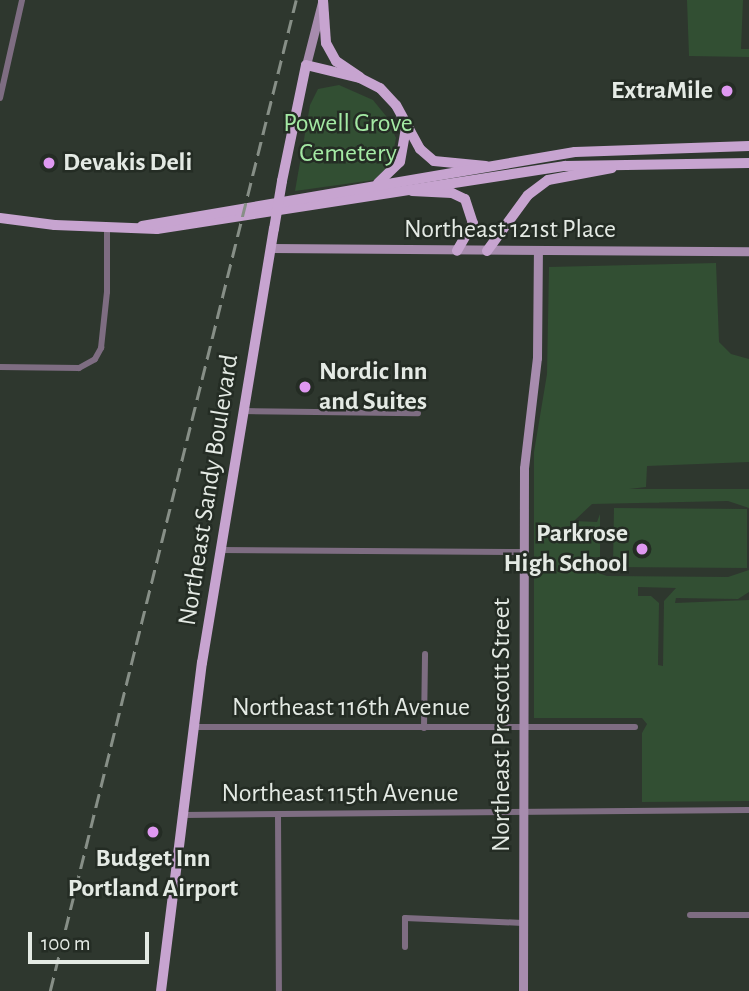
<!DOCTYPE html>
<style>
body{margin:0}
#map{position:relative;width:749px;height:991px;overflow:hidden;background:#2e372e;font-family:"Alegreya Sans",sans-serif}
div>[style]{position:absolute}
.green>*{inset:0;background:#324f33}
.street>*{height:6px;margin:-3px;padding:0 3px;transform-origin:3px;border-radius:3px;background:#7e6d82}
.secondary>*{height:9px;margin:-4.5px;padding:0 4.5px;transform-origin:4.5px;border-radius:4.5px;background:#a78cae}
.primary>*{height:10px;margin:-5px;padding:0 5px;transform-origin:5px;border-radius:5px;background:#c7a4d0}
.rail>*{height:2.5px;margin-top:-1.25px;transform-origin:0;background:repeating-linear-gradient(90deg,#878f87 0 14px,transparent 0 21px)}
.primary-bridge>*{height:10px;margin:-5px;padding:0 5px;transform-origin:5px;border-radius:5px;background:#c7a4d0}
.dots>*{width:19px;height:19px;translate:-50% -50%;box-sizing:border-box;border:4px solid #242c24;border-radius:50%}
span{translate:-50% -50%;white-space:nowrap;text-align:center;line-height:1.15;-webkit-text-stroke:5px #242c24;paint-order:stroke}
.poi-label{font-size:26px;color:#e4eae4;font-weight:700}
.right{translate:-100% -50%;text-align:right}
.left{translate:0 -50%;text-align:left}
.park-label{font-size:26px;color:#a4e9a4}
.street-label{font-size:26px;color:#e4eae4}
.scale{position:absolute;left:28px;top:932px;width:121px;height:32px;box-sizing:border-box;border:4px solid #e4eae4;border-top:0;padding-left:9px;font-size:21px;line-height:24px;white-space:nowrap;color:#e4eae4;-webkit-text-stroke:5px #242c24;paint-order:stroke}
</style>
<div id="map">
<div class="green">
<div style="clip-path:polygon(687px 0,743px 0,741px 49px,749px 49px,749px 57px,689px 56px)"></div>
<div style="clip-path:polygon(339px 85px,373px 100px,386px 116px,396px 138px,391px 164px,374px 180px,295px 191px,310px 105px,318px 89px)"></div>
<div style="clip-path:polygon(evenodd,716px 263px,719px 342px,731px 354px,749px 359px,749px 462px,647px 466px,646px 487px,629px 489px,749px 489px,749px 508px,728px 501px,592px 504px,574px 521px,597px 522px,600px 514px,600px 557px,575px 558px,584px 568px,607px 576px,728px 577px,749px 570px,749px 592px,738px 599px,676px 598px,675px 603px,749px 600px,749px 801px,642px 802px,642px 733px,647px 724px,642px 718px,534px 718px,534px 452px,547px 374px,549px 267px,716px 263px,638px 587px,676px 588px,664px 601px,663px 666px,658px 665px,659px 603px,651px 596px,638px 596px,638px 587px)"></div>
<div style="clip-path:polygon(614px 508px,747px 509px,747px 568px,613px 567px)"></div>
</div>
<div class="street">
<div style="left:0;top:98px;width:100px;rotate:-77.3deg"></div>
<div style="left:0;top:367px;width:79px;rotate:0.7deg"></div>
<div style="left:79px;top:368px;width:18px;rotate:-29deg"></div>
<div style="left:95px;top:359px;width:13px;rotate:-61deg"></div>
<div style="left:101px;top:348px;width:56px;rotate:-83.9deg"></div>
<div style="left:107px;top:292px;width:65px;rotate:-90deg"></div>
<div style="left:243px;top:411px;width:175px;rotate:0.7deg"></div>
<div style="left:220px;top:550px;width:304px;rotate:0.4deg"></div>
<div style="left:193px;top:727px;width:442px"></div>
<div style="left:424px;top:728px;width:74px;rotate:-89.2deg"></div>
<div style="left:278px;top:814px;width:177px;rotate:89.7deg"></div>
<div style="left:183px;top:815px;width:566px;rotate:-0.51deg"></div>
<div style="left:690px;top:915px;width:59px"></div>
<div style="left:405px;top:947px;width:29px;rotate:-90deg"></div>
<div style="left:405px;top:918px;width:118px;rotate:2.4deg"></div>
</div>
<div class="secondary">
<div style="left:306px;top:65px;width:65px;rotate:-75.7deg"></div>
<div style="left:271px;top:248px;width:478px;rotate:0.4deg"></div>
<div style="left:523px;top:991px;width:523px;rotate:-89.89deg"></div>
<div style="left:524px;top:468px;width:111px;rotate:-83.3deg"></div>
<div style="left:537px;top:358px;width:107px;rotate:-89.5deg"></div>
</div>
<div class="primary">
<div style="left:323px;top:0;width:43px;rotate:86deg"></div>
<div style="left:326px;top:43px;width:21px;rotate:61deg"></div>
<div style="left:336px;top:61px;width:29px;rotate:34deg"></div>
<div style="left:282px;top:181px;width:118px;rotate:-78.3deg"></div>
<div style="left:306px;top:65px;width:56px;rotate:13.5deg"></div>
<div style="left:360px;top:78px;width:22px;rotate:27deg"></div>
<div style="left:380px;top:88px;width:23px;rotate:47deg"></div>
<div style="left:396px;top:105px;width:50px;rotate:61.4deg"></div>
<div style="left:420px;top:149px;width:18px;rotate:41deg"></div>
<div style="left:434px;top:161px;width:52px;rotate:5.5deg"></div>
<div style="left:378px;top:183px;width:30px;rotate:-44deg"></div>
<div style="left:400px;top:162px;width:39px;rotate:-80deg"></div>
<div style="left:412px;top:191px;width:40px;rotate:2.9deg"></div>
<div style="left:452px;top:193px;width:14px;rotate:25deg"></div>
<div style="left:465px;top:199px;width:25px;rotate:72deg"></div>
<div style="left:473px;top:223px;width:32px;rotate:120deg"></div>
<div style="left:0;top:218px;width:55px;rotate:7.3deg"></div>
<div style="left:55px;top:225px;width:102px;rotate:2.2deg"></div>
<div style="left:157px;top:229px;width:413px;rotate:-8.8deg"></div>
<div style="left:565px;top:166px;width:184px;rotate:-0.9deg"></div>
<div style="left:142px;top:226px;width:439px;rotate:-9.7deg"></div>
<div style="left:575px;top:152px;width:174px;rotate:-2deg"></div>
<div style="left:487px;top:251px;width:69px;rotate:-53.8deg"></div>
<div style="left:528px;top:195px;width:25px;rotate:-37deg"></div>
<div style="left:548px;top:180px;width:65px;rotate:-10.6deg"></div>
<div style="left:161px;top:991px;width:331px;rotate:-82.9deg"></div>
<div style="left:202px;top:663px;width:440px;rotate:-80.6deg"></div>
</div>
<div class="rail">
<div style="left:50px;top:991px;width:1021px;rotate:-76.06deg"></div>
</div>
<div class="primary-bridge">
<div style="left:274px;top:229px;width:49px;rotate:-80.5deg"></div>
</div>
<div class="dots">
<div style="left:727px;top:91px;background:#df98f1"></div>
<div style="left:49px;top:163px;background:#df98f1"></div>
<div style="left:305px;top:387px;background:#df98f1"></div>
<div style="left:642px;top:549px;background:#df98f1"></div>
<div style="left:153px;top:832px;background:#df98f1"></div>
</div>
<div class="poi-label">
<span class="right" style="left:713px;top:91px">ExtraMile</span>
<span class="left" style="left:63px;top:163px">Devakis Deli</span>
<span class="left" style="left:319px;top:387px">Nordic Inn<br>and Suites</span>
<span class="right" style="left:628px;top:549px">Parkrose<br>High School</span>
<span style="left:153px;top:874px">Budget Inn<br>Portland Airport</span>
</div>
<div class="park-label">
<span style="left:348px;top:139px">Powell Grove<br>Cemetery</span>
</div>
<div class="street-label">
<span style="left:510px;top:230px">Northeast 121st Place</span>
<span style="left:209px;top:490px;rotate:-81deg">Northeast Sandy Boulevard</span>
<span style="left:351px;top:708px">Northeast 116th Avenue</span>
<span style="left:502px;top:725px;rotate:-90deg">Northeast Prescott Street</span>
<span style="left:340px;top:794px">Northeast 115th Avenue</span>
</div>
<div class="scale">100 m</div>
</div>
